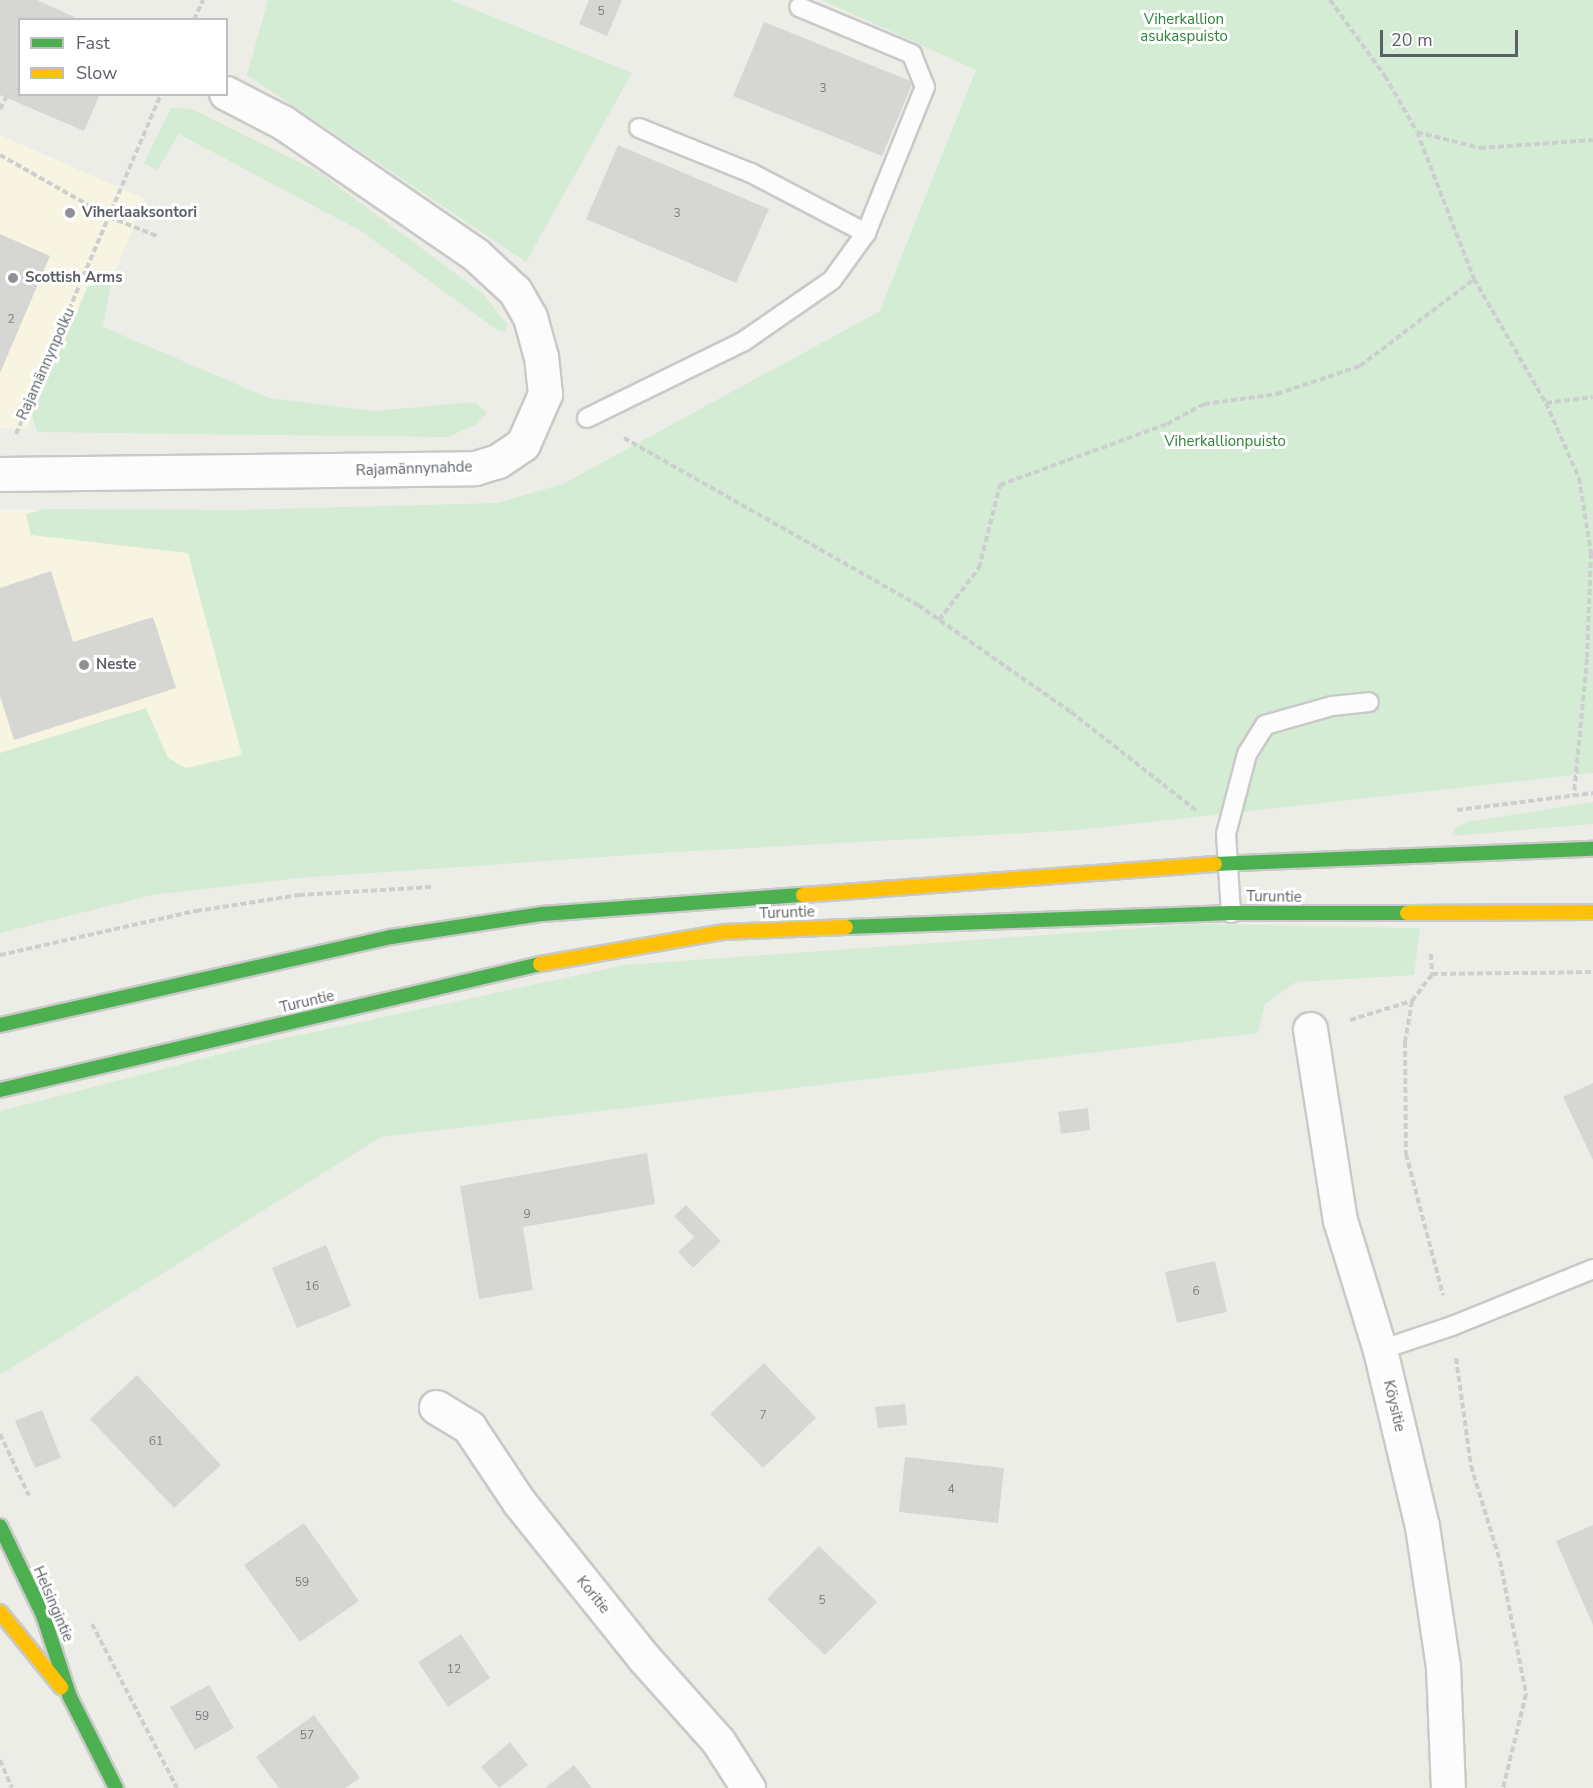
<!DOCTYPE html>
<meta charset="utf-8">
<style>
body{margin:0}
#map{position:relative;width:1593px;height:1788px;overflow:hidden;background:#edede8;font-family:"Nunito Sans",sans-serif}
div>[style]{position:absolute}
.commercial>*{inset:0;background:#f7f4e1}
.green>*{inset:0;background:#d4ebd4}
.building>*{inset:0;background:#d6d6d3}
.path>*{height:4px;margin-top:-2px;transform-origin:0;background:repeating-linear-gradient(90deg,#cbcfcd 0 6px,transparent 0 9px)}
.roads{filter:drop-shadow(2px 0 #c9cac8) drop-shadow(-2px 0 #c9cac8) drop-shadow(0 2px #c9cac8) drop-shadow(0 -2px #c9cac8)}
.lane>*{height:18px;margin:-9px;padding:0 9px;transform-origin:9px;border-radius:9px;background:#fcfcfc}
.street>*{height:33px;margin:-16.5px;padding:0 16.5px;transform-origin:16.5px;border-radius:16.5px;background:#fcfcfc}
.fast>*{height:14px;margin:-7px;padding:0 7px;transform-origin:7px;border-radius:7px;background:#4caf50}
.slow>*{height:14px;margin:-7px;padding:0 7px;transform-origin:7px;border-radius:7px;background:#ffc107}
.dots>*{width:16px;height:16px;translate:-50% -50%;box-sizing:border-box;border:3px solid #fff;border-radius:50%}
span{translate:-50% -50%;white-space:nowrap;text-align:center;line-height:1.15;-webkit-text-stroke:6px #fff;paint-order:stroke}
.number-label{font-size:12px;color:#7b7e82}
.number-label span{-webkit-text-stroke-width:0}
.park-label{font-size:15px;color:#2e833a}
.poi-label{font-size:15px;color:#5c6066;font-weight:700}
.left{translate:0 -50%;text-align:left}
.street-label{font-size:15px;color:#5c6066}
.legend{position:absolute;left:18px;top:18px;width:210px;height:78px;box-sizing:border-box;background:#fff;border:2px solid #bebfc2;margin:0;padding:8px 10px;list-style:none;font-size:18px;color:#5c6066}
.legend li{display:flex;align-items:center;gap:12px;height:30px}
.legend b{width:30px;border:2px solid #bebfc2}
.scale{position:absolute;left:1380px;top:30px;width:138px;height:27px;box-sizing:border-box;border:3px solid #5c6066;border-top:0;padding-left:8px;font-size:18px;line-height:21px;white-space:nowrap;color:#5c6066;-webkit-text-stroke:4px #fff;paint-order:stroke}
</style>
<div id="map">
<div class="commercial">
<div style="clip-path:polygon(0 135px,145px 199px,111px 282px,88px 286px,27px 429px,0 428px)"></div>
<div style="clip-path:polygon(0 510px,239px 510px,242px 755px,0 819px)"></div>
</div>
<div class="green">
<div style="clip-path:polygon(268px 0,451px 0,632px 73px,526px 262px,247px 75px)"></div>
<div style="clip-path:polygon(822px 0,1593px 0,1593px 773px,1078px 830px,675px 852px,298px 878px,153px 895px,0 933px,0 753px,146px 708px,168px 758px,186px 768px,242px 755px,188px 553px,31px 535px,26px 514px,45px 509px,239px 510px,497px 503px,563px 484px,880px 311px,976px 70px)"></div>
<div style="clip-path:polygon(171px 108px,192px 109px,319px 172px,483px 294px,507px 324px,506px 332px,497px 330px,361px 231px,179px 134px,157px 170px,144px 163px)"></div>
<div style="clip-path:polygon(111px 282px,103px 327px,269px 398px,374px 411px,475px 402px,487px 413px,477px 424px,448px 437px,37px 432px,32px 415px,88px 286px)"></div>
<div style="clip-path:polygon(1593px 802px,1593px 824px,1452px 836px,1455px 828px,1467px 822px)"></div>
<div style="clip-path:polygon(1197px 924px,1420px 928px,1414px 975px,1296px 982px,1265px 1004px,1258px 1033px,381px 1137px,0 1375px,0 1111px,268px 1042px,625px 965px)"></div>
</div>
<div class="building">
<div style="clip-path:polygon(0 0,37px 0,81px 20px,20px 20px,20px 94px,100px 94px,84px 131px,0 95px)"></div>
<div style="clip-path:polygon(589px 0,622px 0,607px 36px,579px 24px)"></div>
<div style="clip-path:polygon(764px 22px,913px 82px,882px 156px,733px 96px)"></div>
<div style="clip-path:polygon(618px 145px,769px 209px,736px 283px,586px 219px)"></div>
<div style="clip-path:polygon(0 234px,50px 256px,0 373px)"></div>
<div style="clip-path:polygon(51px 571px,73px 642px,153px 617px,176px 688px,14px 740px,0 696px,0 588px)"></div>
<div style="clip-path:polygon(1593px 1083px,1593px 1160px,1563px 1097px)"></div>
<div style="clip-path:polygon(1088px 1108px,1090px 1130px,1061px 1134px,1058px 1112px)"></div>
<div style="clip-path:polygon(647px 1153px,655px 1204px,523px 1227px,533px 1290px,479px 1299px,460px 1186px)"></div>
<div style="clip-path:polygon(686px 1205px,721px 1241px,693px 1268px,678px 1252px,694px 1237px,674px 1216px)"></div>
<div style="clip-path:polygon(326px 1245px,351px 1306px,297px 1328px,272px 1268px)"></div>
<div style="clip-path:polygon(1215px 1261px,1227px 1312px,1177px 1323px,1165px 1272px)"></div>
<div style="clip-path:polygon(764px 1363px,816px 1418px,763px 1468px,710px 1414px)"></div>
<div style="clip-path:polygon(137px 1375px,221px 1465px,174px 1508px,90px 1419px)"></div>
<div style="clip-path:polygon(905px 1404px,907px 1425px,878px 1428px,875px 1407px)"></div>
<div style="clip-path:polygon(42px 1410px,61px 1458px,35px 1468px,15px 1421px)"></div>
<div style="clip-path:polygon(905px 1457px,1004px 1468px,998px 1523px,899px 1512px)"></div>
<div style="clip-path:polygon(304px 1523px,359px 1601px,300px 1642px,244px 1565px)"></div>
<div style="clip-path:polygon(1593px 1525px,1593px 1625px,1556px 1541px)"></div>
<div style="clip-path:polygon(819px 1546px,877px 1602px,825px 1655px,767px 1599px)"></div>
<div style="clip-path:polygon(461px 1634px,490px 1678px,448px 1707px,418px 1662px)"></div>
<div style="clip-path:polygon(209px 1685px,234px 1728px,195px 1750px,170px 1707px)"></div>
<div style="clip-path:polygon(314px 1715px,360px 1778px,345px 1788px,279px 1788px,256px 1757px)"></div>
<div style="clip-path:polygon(510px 1742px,528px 1765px,499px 1788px,481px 1767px)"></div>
<div style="clip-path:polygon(574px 1765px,592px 1788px,545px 1788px)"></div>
</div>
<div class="path">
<div style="left:1330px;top:0;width:94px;rotate:54.1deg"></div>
<div style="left:1385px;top:76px;width:64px;rotate:60.3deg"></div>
<div style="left:1417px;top:132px;width:158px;rotate:68.8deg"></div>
<div style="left:1474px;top:279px;width:143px;rotate:59.9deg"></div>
<div style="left:1546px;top:403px;width:82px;rotate:66.3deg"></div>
<div style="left:1579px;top:478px;width:76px;rotate:80.9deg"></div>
<div style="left:1591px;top:553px;width:106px;rotate:92.2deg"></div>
<div style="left:1587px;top:659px;width:137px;rotate:95.5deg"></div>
<div style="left:194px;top:20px;width:22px;rotate:-66deg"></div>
<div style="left:0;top:109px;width:13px;rotate:-63deg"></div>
<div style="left:1417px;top:132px;width:65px;rotate:14.3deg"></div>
<div style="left:1480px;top:148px;width:113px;rotate:-4deg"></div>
<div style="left:0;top:155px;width:125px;rotate:29.6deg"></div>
<div style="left:109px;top:217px;width:52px;rotate:21.6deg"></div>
<div style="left:1546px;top:403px;width:47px;rotate:-7.3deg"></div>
<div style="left:16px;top:434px;width:370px;rotate:-66.9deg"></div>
<div style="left:624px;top:438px;width:338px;rotate:29.6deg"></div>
<div style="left:918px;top:605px;width:187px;rotate:35deg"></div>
<div style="left:1071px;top:712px;width:160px;rotate:38.2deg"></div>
<div style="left:939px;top:620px;width:66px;rotate:-52.4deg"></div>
<div style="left:979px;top:568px;width:86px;rotate:-75.8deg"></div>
<div style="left:1000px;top:485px;width:178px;rotate:-20.1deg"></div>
<div style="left:1167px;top:424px;width:42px;rotate:-28.4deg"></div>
<div style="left:1204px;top:404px;width:74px;rotate:-7.8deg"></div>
<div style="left:1277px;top:394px;width:88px;rotate:-18.6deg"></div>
<div style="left:1360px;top:366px;width:143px;rotate:-37.3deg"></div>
<div style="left:1457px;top:810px;width:137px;rotate:-7.1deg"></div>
<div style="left:1431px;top:954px;width:20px;rotate:87deg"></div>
<div style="left:0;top:955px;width:201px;rotate:-12.7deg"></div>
<div style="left:196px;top:911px;width:104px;rotate:-8.8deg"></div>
<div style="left:299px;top:895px;width:133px;rotate:-3.4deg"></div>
<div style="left:1412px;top:1001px;width:42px;rotate:99.7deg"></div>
<div style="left:1405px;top:1042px;width:112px;rotate:89.5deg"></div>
<div style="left:1406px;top:1154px;width:146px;rotate:75.3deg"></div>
<div style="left:1350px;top:1020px;width:65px;rotate:-17deg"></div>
<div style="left:1412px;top:1001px;width:34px;rotate:-53deg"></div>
<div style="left:1432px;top:974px;width:161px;rotate:-0.7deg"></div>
<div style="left:1456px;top:1358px;width:109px;rotate:82.1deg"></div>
<div style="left:1471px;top:1466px;width:99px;rotate:73deg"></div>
<div style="left:1500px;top:1561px;width:136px;rotate:78.9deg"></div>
<div style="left:1526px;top:1694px;width:97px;rotate:103.7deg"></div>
<div style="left:0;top:1434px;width:68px;rotate:64.9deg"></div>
<div style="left:92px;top:1624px;width:185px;rotate:62.6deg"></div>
<div style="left:0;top:1760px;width:30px;rotate:67deg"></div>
</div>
<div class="roads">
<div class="lane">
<div style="left:639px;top:128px;width:121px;rotate:21.9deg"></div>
<div style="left:751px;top:173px;width:130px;rotate:27.6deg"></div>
<div style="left:587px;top:418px;width:175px;rotate:-26.1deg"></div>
<div style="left:744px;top:341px;width:107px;rotate:-34.7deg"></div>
<div style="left:832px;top:280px;width:58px;rotate:-54.1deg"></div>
<div style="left:866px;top:233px;width:157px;rotate:-68deg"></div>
<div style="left:925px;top:87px;width:35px;rotate:-112deg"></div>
<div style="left:912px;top:54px;width:122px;rotate:-157.4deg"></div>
<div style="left:1231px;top:913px;width:79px;rotate:-93.6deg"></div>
<div style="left:1226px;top:834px;width:83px;rotate:-75.3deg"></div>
<div style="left:1247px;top:754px;width:34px;rotate:-58deg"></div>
<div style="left:1265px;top:725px;width:70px;rotate:-15.8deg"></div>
<div style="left:1332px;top:706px;width:37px;rotate:-6deg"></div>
<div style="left:1380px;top:1350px;width:76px;rotate:-18.4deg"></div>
<div style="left:1452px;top:1326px;width:152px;rotate:-22deg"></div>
</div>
<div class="street">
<div style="left:0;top:474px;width:475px;rotate:-0.7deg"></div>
<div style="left:475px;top:468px;width:24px;rotate:-17deg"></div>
<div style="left:498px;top:461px;width:30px;rotate:-34deg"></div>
<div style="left:523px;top:444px;width:55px;rotate:-66.3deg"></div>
<div style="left:545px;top:394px;width:37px;rotate:-96deg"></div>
<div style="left:541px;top:357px;width:41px;rotate:-105.4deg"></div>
<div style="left:530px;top:317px;width:30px;rotate:-120deg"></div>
<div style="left:515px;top:291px;width:54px;rotate:-137.2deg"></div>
<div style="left:475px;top:254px;width:234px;rotate:-145.6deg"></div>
<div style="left:282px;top:122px;width:63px;rotate:-152.6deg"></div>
<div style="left:1310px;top:1029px;width:193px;rotate:81.1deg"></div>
<div style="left:1340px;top:1220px;width:136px;rotate:72.9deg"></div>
<div style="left:1380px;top:1350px;width:181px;rotate:76.6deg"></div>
<div style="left:1422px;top:1526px;width:142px;rotate:81.5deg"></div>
<div style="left:1443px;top:1666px;width:122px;rotate:87.7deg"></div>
<div style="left:436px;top:1407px;width:39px;rotate:31deg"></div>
<div style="left:469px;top:1427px;width:90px;rotate:56.3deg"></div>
<div style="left:519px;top:1502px;width:200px;rotate:51.3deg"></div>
<div style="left:644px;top:1658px;width:111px;rotate:48.3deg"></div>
<div style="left:718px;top:1741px;width:56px;rotate:57.4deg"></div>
</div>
<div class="fast">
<div style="left:1215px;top:864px;width:378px;rotate:-2.3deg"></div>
<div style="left:846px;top:927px;width:385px;rotate:-2.1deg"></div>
<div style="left:1231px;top:913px;width:176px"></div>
<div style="left:0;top:1025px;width:401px;rotate:-12.7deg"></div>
<div style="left:391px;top:937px;width:153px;rotate:-8.7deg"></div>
<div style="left:542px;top:914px;width:262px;rotate:-4.2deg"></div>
<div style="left:0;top:1090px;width:555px;rotate:-13.13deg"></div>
<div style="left:0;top:1526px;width:99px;rotate:64.2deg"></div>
<div style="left:43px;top:1615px;width:86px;rotate:71.8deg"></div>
<div style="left:70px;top:1697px;width:102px;rotate:63.2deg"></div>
</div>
<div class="slow">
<div style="left:803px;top:895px;width:413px;rotate:-4.3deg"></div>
<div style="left:1407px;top:913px;width:186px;rotate:-0.3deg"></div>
<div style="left:540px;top:964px;width:187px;rotate:-9.9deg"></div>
<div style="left:724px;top:932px;width:122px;rotate:-2.3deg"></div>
<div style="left:0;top:1612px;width:97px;rotate:50.9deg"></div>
</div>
</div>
<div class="dots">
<div style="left:70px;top:213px;background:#8f9194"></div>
<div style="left:13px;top:278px;background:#8f9194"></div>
<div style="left:84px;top:665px;background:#8f9194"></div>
</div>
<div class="number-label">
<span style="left:601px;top:12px">5</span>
<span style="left:823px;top:89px">3</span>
<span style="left:677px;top:214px">3</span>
<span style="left:11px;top:320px">2</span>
<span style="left:527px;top:1215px">9</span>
<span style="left:312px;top:1287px">16</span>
<span style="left:1196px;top:1292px">6</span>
<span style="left:763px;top:1416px">7</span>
<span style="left:156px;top:1442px">61</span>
<span style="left:951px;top:1490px">4</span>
<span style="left:302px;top:1583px">59</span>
<span style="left:822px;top:1601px">5</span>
<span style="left:454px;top:1670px">12</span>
<span style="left:202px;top:1717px">59</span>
<span style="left:307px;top:1736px">57</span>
</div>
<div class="park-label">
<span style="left:1184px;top:28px">Viherkallion<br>asukaspuisto</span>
<span style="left:1225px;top:442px">Viherkallionpuisto</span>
</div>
<div class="poi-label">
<span class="left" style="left:82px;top:213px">Viherlaaksontori</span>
<span class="left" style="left:25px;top:278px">Scottish Arms</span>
<span class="left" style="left:96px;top:665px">Neste</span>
</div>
<div class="street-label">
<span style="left:46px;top:364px;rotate:-66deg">Rajamännynpolku</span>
<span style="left:414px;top:469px;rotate:-2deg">Rajamännynahde</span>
<span style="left:1274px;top:897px;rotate:1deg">Turuntie</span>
<span style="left:787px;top:913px;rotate:-2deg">Turuntie</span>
<span style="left:307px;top:1002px;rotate:-13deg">Turuntie</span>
<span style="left:1394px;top:1406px;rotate:77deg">Köysitie</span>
<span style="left:593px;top:1595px;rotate:51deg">Koritie</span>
<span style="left:53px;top:1604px;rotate:67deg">Helsingintie</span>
</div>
<ul class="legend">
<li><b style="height:8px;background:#4caf50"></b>Fast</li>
<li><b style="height:8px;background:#ffc107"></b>Slow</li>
</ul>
<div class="scale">20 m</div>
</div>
